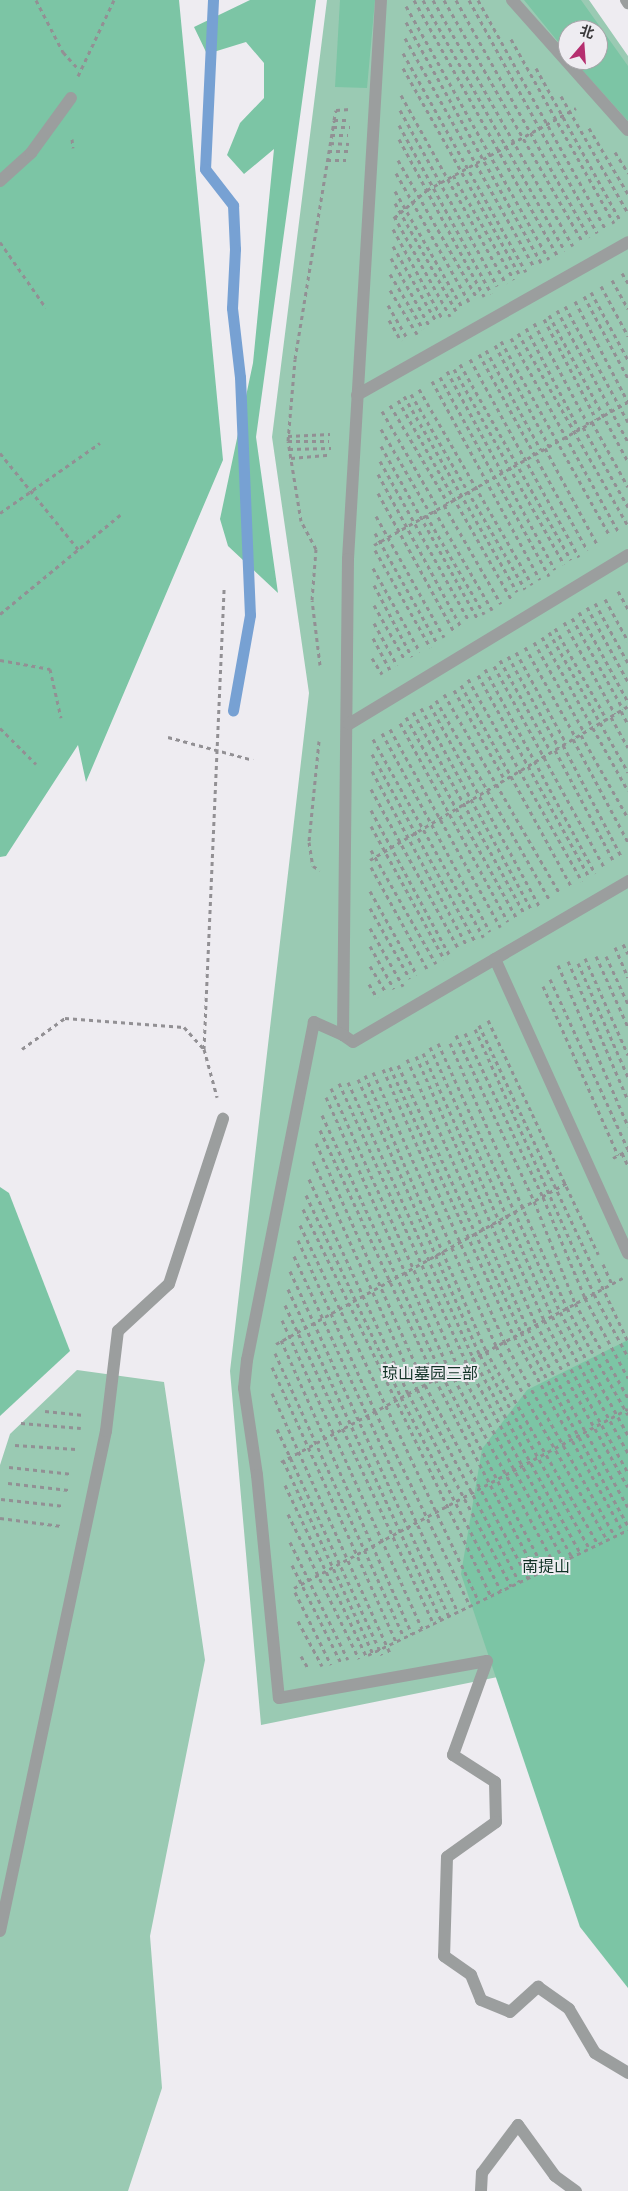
<!DOCTYPE html>
<meta charset="utf-8">
<style>
body{margin:0}
#map{position:relative;width:628px;height:2191px;overflow:hidden;background:#eeecf1;font-family:"DejaVu Sans","Noto Sans SC",sans-serif}
div>[style]{position:absolute}
.green>*{inset:0;background:#9acab3}
.forest>*{inset:0;background:#7cc5a5}
.stream>*{height:11px;margin:-5.5px;padding:0 5.5px;transform-origin:5.5px;border-radius:5.5px;background:#77a1d3}
.path>*{height:3px;margin-top:-1.5px;transform-origin:0;background:repeating-linear-gradient(90deg,#929094 0 4px,transparent 0 8px)}
.service>*{height:12px;margin:-6px;padding:0 6px;transform-origin:6px;border-radius:6px;background:#9b9e9e}
span{translate:-50% -50%;white-space:nowrap;text-align:center;line-height:1.15;-webkit-text-stroke:4px #eeecf1;paint-order:stroke}
.park-label{font-size:16px;color:#103225}
.north{position:absolute;left:558px;top:20px;width:50px;height:50px;box-sizing:border-box;background:#eeecf1;border:1px solid #a6a4a8;border-radius:50%;rotate:18deg;font-size:14px;font-weight:700;line-height:20px;text-align:center;color:#39383a}
.north::after{content:'';display:block;margin:auto;width:18px;height:22px;background:#b52e6f;clip-path:polygon(50% 0,100% 100%,50% 72%,0 100%)}
</style>
<div id="map">
<div class="green">
<div style="clip-path:polygon(evenodd,327px 0,589px 0,628px 56px,628px 1630px,611px 1654px,261px 1725px,230px 1371px,309px 693px,272px 437px,327px 0,568px 30px,598px 30px,598px 60px,568px 60px,568px 30px)"></div>
<div style="clip-path:polygon(77px 1370px,164px 1382px,205px 1660px,150px 1936px,162px 2088px,128px 2191px,0 2191px,0 1465px,10px 1434px)"></div>
</div>
<div class="forest">
<div style="clip-path:polygon(0 0,179px 0,223px 460px,86px 782px,78px 745px,6px 856px,0 857px)"></div>
<div style="clip-path:polygon(250px 0,316px 0,256px 437px,278px 593px,228px 546px,220px 519px,253px 363px,274px 149px,244px 174px,227px 155px,240px 123px,264px 98px,264px 63px,246px 42px,207px 54px,194px 27px)"></div>
<div style="clip-path:polygon(340px 0,375px 0,367px 88px,335px 87px)"></div>
<div style="clip-path:polygon(524px 0,581px 0,628px 66px,628px 121px,573px 60px,598px 60px,598px 30px,568px 30px,568px 54px)"></div>
<div style="clip-path:polygon(0 1187px,9px 1193px,70px 1351px,0 1416px)"></div>
<div style="clip-path:polygon(628px 1340px,628px 1988px,580px 1927px,461px 1574px,482px 1449px,527px 1390px)"></div>
</div>
<div class="stream">
<div style="left:213px;top:0;width:169px;rotate:92.7deg"></div>
<div style="left:205px;top:169px;width:46px;rotate:52.1deg"></div>
<div style="left:233px;top:205px;width:44px;rotate:87.4deg"></div>
<div style="left:235px;top:249px;width:59px;rotate:92.9deg"></div>
<div style="left:232px;top:308px;width:69px;rotate:83.4deg"></div>
<div style="left:240px;top:377px;width:238px;rotate:87.6deg"></div>
<div style="left:250px;top:615px;width:97px;rotate:100.1deg"></div>
</div>
<div class="path">
<div style="left:36px;top:0;width:59px;rotate:62.6deg"></div>
<div style="left:63px;top:52px;width:24px;rotate:48deg"></div>
<div style="left:414px;top:0;width:292px;rotate:60.7deg"></div>
<div style="left:423px;top:0;width:288px;rotate:60.5deg"></div>
<div style="left:433px;top:0;width:283px;rotate:60.4deg"></div>
<div style="left:444px;top:0;width:278px;rotate:60.2deg"></div>
<div style="left:456px;top:0;width:272px;rotate:60.7deg"></div>
<div style="left:469px;top:0;width:266px;rotate:61.2deg"></div>
<div style="left:478px;top:0;width:261px;rotate:60.9deg"></div>
<div style="left:406px;top:6px;width:291px;rotate:60.6deg"></div>
<div style="left:406px;top:22px;width:276px;rotate:60.7deg"></div>
<div style="left:405px;top:38px;width:263px;rotate:60.6deg"></div>
<div style="left:511px;top:39px;width:211px;rotate:60.8deg"></div>
<div style="left:403px;top:53px;width:251px;rotate:60.7deg"></div>
<div style="left:403px;top:68px;width:236px;rotate:60.6deg"></div>
<div style="left:536px;top:68px;width:174px;rotate:61.1deg"></div>
<div style="left:78px;top:76px;width:84px;rotate:-64.7deg"></div>
<div style="left:401px;top:95px;width:216px;rotate:60.9deg"></div>
<div style="left:561px;top:96px;width:135px;rotate:60.2deg"></div>
<div style="left:400px;top:110px;width:201px;rotate:61.1deg"></div>
<div style="left:334px;top:120px;width:14px"></div>
<div style="left:399px;top:125px;width:192px;rotate:61.3deg"></div>
<div style="left:333px;top:127px;width:17px"></div>
<div style="left:589px;top:128px;width:77px;rotate:59.4deg"></div>
<div style="left:331px;top:135px;width:17px"></div>
<div style="left:72px;top:139px;width:9px;rotate:84deg"></div>
<div style="left:399px;top:139px;width:179px;rotate:61.6deg"></div>
<div style="left:330px;top:143px;width:19px;rotate:3deg"></div>
<div style="left:328px;top:151px;width:20px"></div>
<div style="left:615px;top:152px;width:25px;rotate:58deg"></div>
<div style="left:327px;top:160px;width:19px"></div>
<div style="left:398px;top:160px;width:159px;rotate:60.2deg"></div>
<div style="left:396px;top:173px;width:148px;rotate:60.5deg"></div>
<div style="left:453px;top:175px;width:121px;rotate:59.8deg"></div>
<div style="left:395px;top:191px;width:134px;rotate:60deg"></div>
<div style="left:395px;top:203px;width:124px;rotate:60.5deg"></div>
<div style="left:394px;top:216px;width:115px;rotate:60.8deg"></div>
<div style="left:394px;top:218px;width:43px;rotate:-40.3deg"></div>
<div style="left:427px;top:190px;width:170px;rotate:-28.8deg"></div>
<div style="left:393px;top:229px;width:102px;rotate:61.2deg"></div>
<div style="left:0;top:242px;width:80px;rotate:55.1deg"></div>
<div style="left:393px;top:246px;width:86px;rotate:60.2deg"></div>
<div style="left:391px;top:258px;width:79px;rotate:60.5deg"></div>
<div style="left:622px;top:273px;width:12px;rotate:59deg"></div>
<div style="left:390px;top:274px;width:64px;rotate:59deg"></div>
<div style="left:612px;top:280px;width:33px;rotate:61deg"></div>
<div style="left:601px;top:286px;width:57px;rotate:61.6deg"></div>
<div style="left:390px;top:290px;width:52px;rotate:58.5deg"></div>
<div style="left:591px;top:292px;width:77px;rotate:61.4deg"></div>
<div style="left:584px;top:296px;width:93px;rotate:61.8deg"></div>
<div style="left:575px;top:301px;width:114px;rotate:62.3deg"></div>
<div style="left:388px;top:305px;width:39px;rotate:60deg"></div>
<div style="left:565px;top:306px;width:132px;rotate:61.5deg"></div>
<div style="left:557px;top:310px;width:150px;rotate:61.7deg"></div>
<div style="left:549px;top:315px;width:167px;rotate:61.7deg"></div>
<div style="left:544px;top:319px;width:113px;rotate:62.5deg"></div>
<div style="left:389px;top:320px;width:24px;rotate:60deg"></div>
<div style="left:534px;top:323px;width:115px;rotate:61.9deg"></div>
<div style="left:526px;top:328px;width:114px;rotate:62.3deg"></div>
<div style="left:518px;top:333px;width:222px;rotate:60.3deg"></div>
<div style="left:511px;top:338px;width:223px;rotate:61deg"></div>
<div style="left:501px;top:341px;width:223px;rotate:60.8deg"></div>
<div style="left:495px;top:345px;width:115px;rotate:61.9deg"></div>
<div style="left:486px;top:350px;width:114px;rotate:61.2deg"></div>
<div style="left:479px;top:354px;width:224px;rotate:61.1deg"></div>
<div style="left:470px;top:359px;width:226px;rotate:61.2deg"></div>
<div style="left:460px;top:364px;width:225px;rotate:60.5deg"></div>
<div style="left:454px;top:369px;width:224px;rotate:60.6deg"></div>
<div style="left:447px;top:371px;width:226px;rotate:61.5deg"></div>
<div style="left:440px;top:377px;width:227px;rotate:61.3deg"></div>
<div style="left:432px;top:381px;width:226px;rotate:61.5deg"></div>
<div style="left:419px;top:389px;width:226px;rotate:60deg"></div>
<div style="left:411px;top:394px;width:226px;rotate:59.7deg"></div>
<div style="left:404px;top:396px;width:226px;rotate:60deg"></div>
<div style="left:398px;top:400px;width:229px;rotate:60.4deg"></div>
<div style="left:390px;top:405px;width:114px;rotate:59.4deg"></div>
<div style="left:382px;top:411px;width:112px;rotate:60deg"></div>
<div style="left:592px;top:422px;width:74px;rotate:61deg"></div>
<div style="left:583px;top:427px;width:92px;rotate:60.6deg"></div>
<div style="left:381px;top:429px;width:97px;rotate:59.7deg"></div>
<div style="left:288px;top:436px;width:42px;rotate:-2.7deg"></div>
<div style="left:288px;top:441px;width:41px"></div>
<div style="left:381px;top:446px;width:197px;rotate:60.8deg"></div>
<div style="left:545px;top:448px;width:109px;rotate:61.6deg"></div>
<div style="left:289px;top:449px;width:42px;rotate:-1.4deg"></div>
<div style="left:0;top:453px;width:124px;rotate:50.9deg"></div>
<div style="left:291px;top:458px;width:38px;rotate:-5deg"></div>
<div style="left:380px;top:461px;width:183px;rotate:60.9deg"></div>
<div style="left:378px;top:474px;width:174px;rotate:61.5deg"></div>
<div style="left:378px;top:493px;width:158px;rotate:61.3deg"></div>
<div style="left:444px;top:505px;width:114px;rotate:60.1deg"></div>
<div style="left:434px;top:510px;width:116px;rotate:59.9deg"></div>
<div style="left:0;top:513px;width:122px;rotate:-35deg"></div>
<div style="left:426px;top:515px;width:115px;rotate:59.6deg"></div>
<div style="left:376px;top:516px;width:139px;rotate:60.7deg"></div>
<div style="left:375px;top:533px;width:126px;rotate:60.6deg"></div>
<div style="left:374px;top:545px;width:291px;rotate:-29.4deg"></div>
<div style="left:375px;top:550px;width:112px;rotate:60.4deg"></div>
<div style="left:373px;top:568px;width:96px;rotate:60.8deg"></div>
<div style="left:374px;top:585px;width:81px;rotate:62.2deg"></div>
<div style="left:618px;top:591px;width:21px;rotate:61deg"></div>
<div style="left:605px;top:599px;width:48px;rotate:61.3deg"></div>
<div style="left:595px;top:603px;width:68px;rotate:61.2deg"></div>
<div style="left:374px;top:605px;width:63px;rotate:60.6deg"></div>
<div style="left:587px;top:607px;width:85px;rotate:61.3deg"></div>
<div style="left:579px;top:612px;width:102px;rotate:61.4deg"></div>
<div style="left:0;top:614px;width:156px;rotate:-39.5deg"></div>
<div style="left:572px;top:618px;width:104px;rotate:60.7deg"></div>
<div style="left:564px;top:622px;width:105px;rotate:61deg"></div>
<div style="left:374px;top:623px;width:48px;rotate:61.3deg"></div>
<div style="left:555px;top:628px;width:106px;rotate:60.5deg"></div>
<div style="left:549px;top:632px;width:161px;rotate:60.6deg"></div>
<div style="left:542px;top:637px;width:176px;rotate:60.8deg"></div>
<div style="left:373px;top:638px;width:36px;rotate:62deg"></div>
<div style="left:534px;top:642px;width:103px;rotate:60.9deg"></div>
<div style="left:525px;top:647px;width:104px;rotate:60.7deg"></div>
<div style="left:516px;top:652px;width:104px;rotate:61.2deg"></div>
<div style="left:508px;top:656px;width:105px;rotate:61deg"></div>
<div style="left:372px;top:658px;width:19px;rotate:58deg"></div>
<div style="left:0;top:660px;width:51px;rotate:10.2deg"></div>
<div style="left:50px;top:669px;width:50px;rotate:77.3deg"></div>
<div style="left:500px;top:660px;width:105px;rotate:61deg"></div>
<div style="left:320px;top:665px;width:65px;rotate:-97deg"></div>
<div style="left:312px;top:600px;width:51px;rotate:-85.5deg"></div>
<div style="left:316px;top:549px;width:32px;rotate:-118deg"></div>
<div style="left:301px;top:521px;width:81px;rotate:-99.2deg"></div>
<div style="left:288px;top:441px;width:82px;rotate:-85.1deg"></div>
<div style="left:295px;top:359px;width:242px;rotate:-80.7deg"></div>
<div style="left:334px;top:120px;width:10px;rotate:-79deg"></div>
<div style="left:336px;top:110px;width:14px;rotate:-4deg"></div>
<div style="left:494px;top:666px;width:229px;rotate:61.3deg"></div>
<div style="left:485px;top:669px;width:232px;rotate:61.7deg"></div>
<div style="left:478px;top:675px;width:228px;rotate:61.2deg"></div>
<div style="left:468px;top:679px;width:232px;rotate:60.6deg"></div>
<div style="left:461px;top:685px;width:229px;rotate:61.3deg"></div>
<div style="left:454px;top:690px;width:103px;rotate:60.5deg"></div>
<div style="left:444px;top:694px;width:229px;rotate:59.9deg"></div>
<div style="left:436px;top:700px;width:229px;rotate:60.4deg"></div>
<div style="left:430px;top:705px;width:229px;rotate:61.5deg"></div>
<div style="left:421px;top:708px;width:229px;rotate:61.3deg"></div>
<div style="left:621px;top:711px;width:15px;rotate:62deg"></div>
<div style="left:413px;top:712px;width:230px;rotate:61.1deg"></div>
<div style="left:406px;top:717px;width:228px;rotate:61.2deg"></div>
<div style="left:611px;top:717px;width:35px;rotate:61deg"></div>
<div style="left:400px;top:723px;width:226px;rotate:61.5deg"></div>
<div style="left:0;top:728px;width:51px;rotate:45deg"></div>
<div style="left:390px;top:729px;width:227px;rotate:60.9deg"></div>
<div style="left:382px;top:733px;width:226px;rotate:61.5deg"></div>
<div style="left:581px;top:735px;width:95px;rotate:60.5deg"></div>
<div style="left:168px;top:737px;width:88px;rotate:15.1deg"></div>
<div style="left:373px;top:739px;width:227px;rotate:60.9deg"></div>
<div style="left:573px;top:739px;width:117px;rotate:61.9deg"></div>
<div style="left:319px;top:741px;width:101px;rotate:95.7deg"></div>
<div style="left:309px;top:842px;width:24px;rotate:81deg"></div>
<div style="left:313px;top:866px;width:8px;rotate:30deg"></div>
<div style="left:563px;top:745px;width:127px;rotate:62.4deg"></div>
<div style="left:555px;top:750px;width:124px;rotate:62.2deg"></div>
<div style="left:372px;top:754px;width:213px;rotate:61.2deg"></div>
<div style="left:372px;top:771px;width:199px;rotate:61.5deg"></div>
<div style="left:371px;top:789px;width:183px;rotate:61.3deg"></div>
<div style="left:371px;top:810px;width:166px;rotate:61.6deg"></div>
<div style="left:371px;top:826px;width:152px;rotate:61.2deg"></div>
<div style="left:371px;top:850px;width:131px;rotate:60.3deg"></div>
<div style="left:370px;top:860px;width:300px;rotate:-30.8deg"></div>
<div style="left:371px;top:867px;width:116px;rotate:61.2deg"></div>
<div style="left:370px;top:891px;width:96px;rotate:60.8deg"></div>
<div style="left:370px;top:908px;width:81px;rotate:60.6deg"></div>
<div style="left:370px;top:928px;width:67px;rotate:60.4deg"></div>
<div style="left:623px;top:944px;width:11px;rotate:63deg"></div>
<div style="left:370px;top:946px;width:49px;rotate:60.8deg"></div>
<div style="left:615px;top:947px;width:33px;rotate:67deg"></div>
<div style="left:596px;top:956px;width:78px;rotate:65.7deg"></div>
<div style="left:606px;top:956px;width:53px;rotate:65.4deg"></div>
<div style="left:585px;top:958px;width:106px;rotate:66.1deg"></div>
<div style="left:568px;top:961px;width:151px;rotate:66.7deg"></div>
<div style="left:578px;top:963px;width:124px;rotate:66.3deg"></div>
<div style="left:558px;top:965px;width:176px;rotate:66.5deg"></div>
<div style="left:370px;top:966px;width:31px;rotate:59deg"></div>
<div style="left:550px;top:979px;width:187px;rotate:65.4deg"></div>
<div style="left:369px;top:984px;width:16px;rotate:60deg"></div>
<div style="left:543px;top:986px;width:185px;rotate:66.1deg"></div>
<div style="left:488px;top:1020px;width:259px;rotate:64.8deg"></div>
<div style="left:479px;top:1025px;width:350px;rotate:64.8deg"></div>
<div style="left:475px;top:1029px;width:290px;rotate:65.8deg"></div>
<div style="left:594px;top:1294px;width:72px;rotate:61.6deg"></div>
<div style="left:465px;top:1033px;width:182px;rotate:64.6deg"></div>
<div style="left:543px;top:1197px;width:109px;rotate:67.4deg"></div>
<div style="left:585px;top:1298px;width:91px;rotate:61.7deg"></div>
<div style="left:456px;top:1035px;width:183px;rotate:64.8deg"></div>
<div style="left:534px;top:1201px;width:110px;rotate:68.1deg"></div>
<div style="left:575px;top:1303px;width:109px;rotate:60.8deg"></div>
<div style="left:438px;top:1043px;width:295px;rotate:65.6deg"></div>
<div style="left:560px;top:1312px;width:141px;rotate:61.1deg"></div>
<div style="left:450px;top:1043px;width:290px;rotate:66.2deg"></div>
<div style="left:567px;top:1308px;width:123px;rotate:60.3deg"></div>
<div style="left:430px;top:1047px;width:295px;rotate:65.6deg"></div>
<div style="left:552px;top:1316px;width:157px;rotate:61deg"></div>
<div style="left:22px;top:1049px;width:53px;rotate:-35.8deg"></div>
<div style="left:65px;top:1018px;width:119px;rotate:4.3deg"></div>
<div style="left:184px;top:1027px;width:30px;rotate:48deg"></div>
<div style="left:204px;top:1049px;width:50px;rotate:74.8deg"></div>
<div style="left:204px;top:1049px;width:464px;rotate:-87.5deg"></div>
<div style="left:423px;top:1053px;width:293px;rotate:65.6deg"></div>
<div style="left:544px;top:1320px;width:175px;rotate:61.2deg"></div>
<div style="left:416px;top:1056px;width:294px;rotate:65.9deg"></div>
<div style="left:536px;top:1324px;width:187px;rotate:60.6deg"></div>
<div style="left:407px;top:1059px;width:296px;rotate:65.9deg"></div>
<div style="left:528px;top:1329px;width:204px;rotate:60.7deg"></div>
<div style="left:398px;top:1065px;width:294px;rotate:65.3deg"></div>
<div style="left:521px;top:1332px;width:222px;rotate:61.1deg"></div>
<div style="left:390px;top:1067px;width:296px;rotate:65.3deg"></div>
<div style="left:514px;top:1336px;width:224px;rotate:60.9deg"></div>
<div style="left:383px;top:1069px;width:298px;rotate:66deg"></div>
<div style="left:504px;top:1341px;width:224px;rotate:60.4deg"></div>
<div style="left:373px;top:1072px;width:300px;rotate:65.8deg"></div>
<div style="left:496px;top:1346px;width:224px;rotate:60.2deg"></div>
<div style="left:365px;top:1075px;width:301px;rotate:66.3deg"></div>
<div style="left:486px;top:1351px;width:223px;rotate:59.9deg"></div>
<div style="left:358px;top:1079px;width:302px;rotate:66.2deg"></div>
<div style="left:480px;top:1355px;width:222px;rotate:60.5deg"></div>
<div style="left:348px;top:1082px;width:303px;rotate:65.6deg"></div>
<div style="left:473px;top:1358px;width:222px;rotate:61.2deg"></div>
<div style="left:339px;top:1083px;width:307px;rotate:65.5deg"></div>
<div style="left:466px;top:1362px;width:222px;rotate:61.5deg"></div>
<div style="left:331px;top:1088px;width:307px;rotate:65.5deg"></div>
<div style="left:458px;top:1367px;width:221px;rotate:61.3deg"></div>
<div style="left:326px;top:1097px;width:301px;rotate:65.7deg"></div>
<div style="left:450px;top:1371px;width:221px;rotate:61.6deg"></div>
<div style="left:322px;top:1115px;width:286px;rotate:65.2deg"></div>
<div style="left:442px;top:1375px;width:221px;rotate:62.2deg"></div>
<div style="left:320px;top:1130px;width:274px;rotate:65.2deg"></div>
<div style="left:435px;top:1379px;width:220px;rotate:62.4deg"></div>
<div style="left:316px;top:1143px;width:265px;rotate:65.8deg"></div>
<div style="left:425px;top:1385px;width:219px;rotate:61.9deg"></div>
<div style="left:622px;top:1153px;width:14px;rotate:65deg"></div>
<div style="left:613px;top:1158px;width:17px;rotate:-28deg"></div>
<div style="left:313px;top:1161px;width:251px;rotate:65.5deg"></div>
<div style="left:417px;top:1389px;width:218px;rotate:62.1deg"></div>
<div style="left:309px;top:1179px;width:236px;rotate:65.2deg"></div>
<div style="left:408px;top:1393px;width:219px;rotate:61.9deg"></div>
<div style="left:306px;top:1195px;width:223px;rotate:64.8deg"></div>
<div style="left:401px;top:1397px;width:218px;rotate:62.7deg"></div>
<div style="left:303px;top:1209px;width:430px;rotate:64.1deg"></div>
<div style="left:300px;top:1225px;width:417px;rotate:64.6deg"></div>
<div style="left:298px;top:1240px;width:188px;rotate:65.8deg"></div>
<div style="left:375px;top:1411px;width:217px;rotate:64deg"></div>
<div style="left:294px;top:1256px;width:392px;rotate:65.3deg"></div>
<div style="left:603px;top:1264px;width:22px;rotate:66deg"></div>
<div style="left:290px;top:1271px;width:380px;rotate:65.3deg"></div>
<div style="left:288px;top:1289px;width:365px;rotate:65.2deg"></div>
<div style="left:285px;top:1305px;width:352px;rotate:65deg"></div>
<div style="left:282px;top:1320px;width:339px;rotate:65.6deg"></div>
<div style="left:281px;top:1340px;width:322px;rotate:66deg"></div>
<div style="left:276px;top:1344px;width:334px;rotate:-29deg"></div>
<div style="left:275px;top:1353px;width:312px;rotate:65.6deg"></div>
<div style="left:272px;top:1367px;width:302px;rotate:65.7deg"></div>
<div style="left:272px;top:1393px;width:286px;rotate:65.6deg"></div>
<div style="left:45px;top:1411px;width:39px;rotate:6deg"></div>
<div style="left:21px;top:1423px;width:60px;rotate:4.8deg"></div>
<div style="left:277px;top:1429px;width:249px;rotate:65.1deg"></div>
<div style="left:15px;top:1445px;width:61px;rotate:3.8deg"></div>
<div style="left:283px;top:1460px;width:214px;rotate:65.1deg"></div>
<div style="left:281px;top:1462px;width:388px;rotate:-28.3deg"></div>
<div style="left:9px;top:1467px;width:64px;rotate:6.2deg"></div>
<div style="left:8px;top:1483px;width:61px;rotate:6.5deg"></div>
<div style="left:285px;top:1485px;width:191px;rotate:64.6deg"></div>
<div style="left:1px;top:1499px;width:64px;rotate:6.2deg"></div>
<div style="left:288px;top:1514px;width:161px;rotate:63.9deg"></div>
<div style="left:0;top:1518px;width:62px;rotate:7.5deg"></div>
<div style="left:290px;top:1542px;width:131px;rotate:63.8deg"></div>
<div style="left:292px;top:1565px;width:110px;rotate:63.4deg"></div>
<div style="left:294px;top:1588px;width:379px;rotate:-28.2deg"></div>
<div style="left:295px;top:1592px;width:81px;rotate:63.7deg"></div>
<div style="left:298px;top:1621px;width:51px;rotate:61.9deg"></div>
<div style="left:368px;top:1655px;width:288px;rotate:-25.7deg"></div>
<div style="left:301px;top:1656px;width:14px;rotate:60deg"></div>
</div>
<div class="service">
<div style="left:381px;top:0;width:560px;rotate:93.38deg"></div>
<div style="left:348px;top:559px;width:476px;rotate:90.6deg"></div>
<div style="left:343px;top:1035px;width:12px;rotate:35deg"></div>
<div style="left:353px;top:1042px;width:319px;rotate:-30.3deg"></div>
<div style="left:512px;top:0;width:174px;rotate:48.3deg"></div>
<div style="left:626px;top:0;width:4px;rotate:56deg"></div>
<div style="left:0;top:181px;width:42px;rotate:-42.1deg"></div>
<div style="left:31px;top:153px;width:68px;rotate:-54deg"></div>
<div style="left:357px;top:395px;width:311px;rotate:-29.4deg"></div>
<div style="left:349px;top:724px;width:326px;rotate:-31.2deg"></div>
<div style="left:495px;top:959px;width:323px;rotate:65.7deg"></div>
<div style="left:343px;top:1035px;width:32px;rotate:-156deg"></div>
<div style="left:314px;top:1022px;width:345px;rotate:101.2deg"></div>
<div style="left:247px;top:1360px;width:28px;rotate:96deg"></div>
<div style="left:244px;top:1388px;width:88px;rotate:81.5deg"></div>
<div style="left:257px;top:1475px;width:224px;rotate:84.4deg"></div>
<div style="left:279px;top:1698px;width:211px;rotate:-10.1deg"></div>
<div style="left:487px;top:1661px;width:100px;rotate:109.9deg"></div>
<div style="left:453px;top:1755px;width:50px;rotate:32.7deg"></div>
<div style="left:495px;top:1782px;width:40px;rotate:88.6deg"></div>
<div style="left:496px;top:1822px;width:60px;rotate:144.5deg"></div>
<div style="left:447px;top:1857px;width:99px;rotate:91.7deg"></div>
<div style="left:444px;top:1956px;width:33px;rotate:35deg"></div>
<div style="left:471px;top:1975px;width:27px;rotate:68deg"></div>
<div style="left:481px;top:2000px;width:31px;rotate:22deg"></div>
<div style="left:510px;top:2012px;width:38px;rotate:-42deg"></div>
<div style="left:538px;top:1987px;width:38px;rotate:35deg"></div>
<div style="left:569px;top:2009px;width:51px;rotate:59.4deg"></div>
<div style="left:595px;top:2053px;width:39px;rotate:31deg"></div>
<div style="left:0;top:1931px;width:511px;rotate:-78.03deg"></div>
<div style="left:106px;top:1431px;width:101px;rotate:-83.2deg"></div>
<div style="left:118px;top:1331px;width:69px;rotate:-42.7deg"></div>
<div style="left:169px;top:1284px;width:174px;rotate:-71.9deg"></div>
<div style="left:481px;top:2191px;width:18px;rotate:-87deg"></div>
<div style="left:482px;top:2173px;width:60px;rotate:-53.1deg"></div>
<div style="left:518px;top:2125px;width:63px;rotate:54deg"></div>
<div style="left:555px;top:2176px;width:26px;rotate:36deg"></div>
</div>
<div class="park-label">
<span style="left:430px;top:1374px">琼山墓园三部</span>
<span style="left:546px;top:1567px">南提山</span>
</div>
<div class="north">北</div>
</div>
